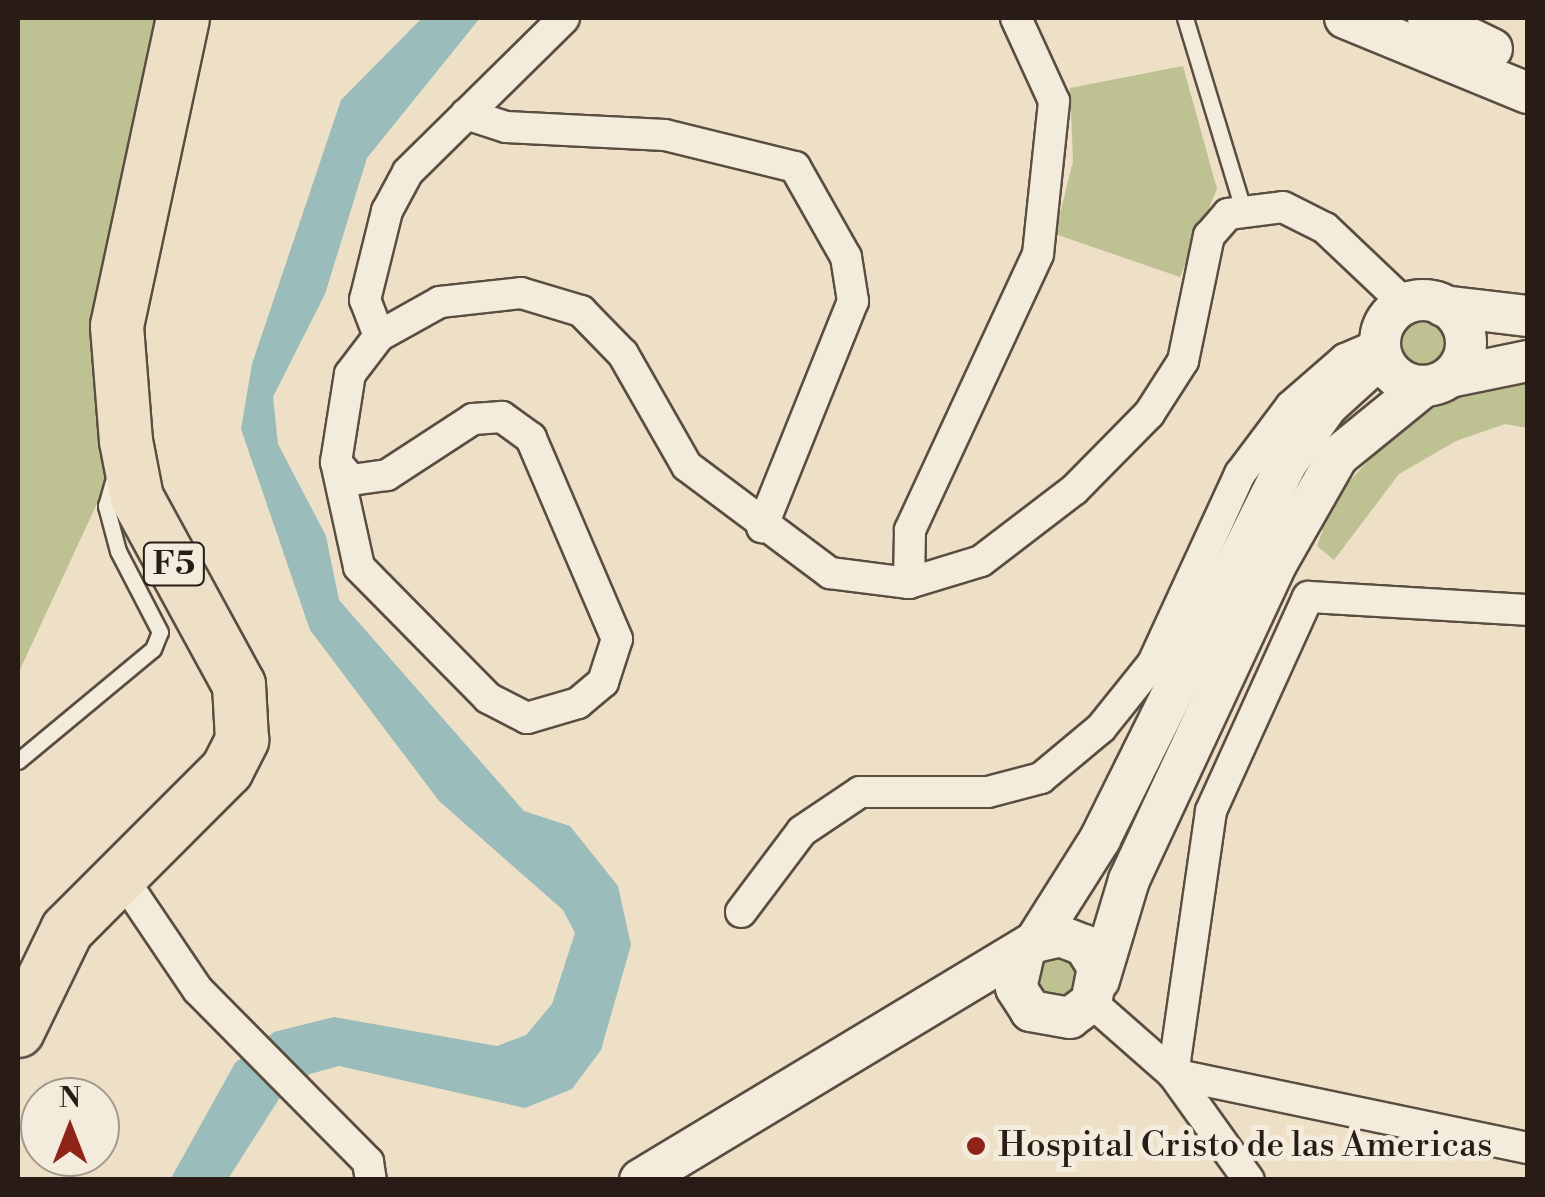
<!DOCTYPE html>
<style>
body{margin:0}
#map{position:relative;width:1545px;height:1197px;overflow:hidden;background:#ede0c7;font-family:"Libre Bodoni",serif}
div>[style]{position:absolute}
.green>*{inset:0;background:#bec191}
.round{border-radius:50%}
.water>*{inset:0;background:#9abcbb}
.roads{filter:drop-shadow(2px 0 #5a4d42) drop-shadow(-2px 0 #5a4d42) drop-shadow(0 2px #5a4d42) drop-shadow(0 -2px #5a4d42)}
.lane>*{height:15px;margin:-7.5px;padding:0 7.5px;transform-origin:7.5px;border-radius:7.5px;background:#f3ebdb}
.street>*{height:30px;margin:-15px;padding:0 15px;transform-origin:15px;border-radius:15px;background:#f3ebdb}
.secondary>*{height:40px;margin:-20px;padding:0 20px;transform-origin:20px;border-radius:20px;background:#f3ebdb}
.secondary>.ring{margin:-20px;padding:0;box-sizing:content-box;background:none;border:40px solid #f3ebdb;border-radius:50%}
.highway>*{height:52px;margin:-26px;padding:0 26px;transform-origin:26px;border-radius:26px;background:#ede0c7}
.dots>*{width:28px;height:28px;translate:-50% -50%;box-sizing:border-box;border:5px solid #f3ebdb;border-radius:50%}
span{translate:-50% -50%;white-space:nowrap;text-align:center;line-height:1.15;-webkit-text-stroke:10px #f3ebdb;paint-order:stroke}
.shield-label span{padding:2px 8px;background:#f3ebdb;border:2px solid;border-radius:8px;-webkit-text-stroke-width:0}
.shield-label{font-size:32px;color:#291c16;font-weight:700}
.poi-label{font-size:35px;color:#291c16}
.left{translate:0 -50%;text-align:left}
.frame{position:absolute;inset:0;border:20px solid #291c16;pointer-events:none}
.north{position:absolute;left:20px;top:1077px;width:100px;height:100px;box-sizing:border-box;background:#f3ebdb;border:2px solid #a2988c;border-radius:50%;rotate:0deg;font-size:28px;font-weight:700;line-height:40px;text-align:center;color:#291c16}
.north::after{content:'';display:block;margin:auto;width:35px;height:45px;background:#8f2418;clip-path:polygon(50% 0,100% 100%,50% 72%,0 100%)}
</style>
<div id="map">
<div class="green">
<div style="clip-path:polygon(18px 18px,154px 18px,156px 124px,126px 441px,18px 674px)"></div>
<div style="clip-path:polygon(1183px 66px,1217px 189px,1180px 277px,1055px 234px,1073px 161px,1070px 88px)"></div>
<div class="round" style="left:1392px;top:313px;width:60px;height:60px"></div>
<div style="clip-path:polygon(1527px 372px,1527px 428px,1505px 424px,1456px 441px,1399px 474px,1334px 560px,1317px 546px,1323px 530px,1312px 523px,1394px 432px,1478px 382px)"></div>
<div style="clip-path:polygon(1062px 952px,1079px 970px,1078px 987px,1067px 999px,1042px 999px,1033px 963px)"></div>
</div>
<div class="water">
<div style="clip-path:polygon(422px 18px,480px 18px,367px 158px,325px 294px,273px 397px,278px 444px,326px 536px,339px 600px,524px 811px,570px 826px,618px 886px,631px 945px,601px 1050px,572px 1089px,525px 1108px,339px 1066px,310px 1074px,279px 1099px,228px 1179px,170px 1180px,235px 1063px,274px 1032px,334px 1017px,497px 1046px,526px 1035px,552px 1004px,575px 933px,563px 910px,439px 801px,310px 630px,241px 429px,252px 364px,341px 100px)"></div>
</div>
<div class="roads">
<div class="lane">
<div style="left:1185px;top:18px;width:200px;rotate:73.1deg"></div>
<div style="left:18px;top:761px;width:175px;rotate:-39.7deg"></div>
<div style="left:153px;top:649px;width:18px;rotate:-68deg"></div>
<div style="left:160px;top:632px;width:91px;rotate:-117.4deg"></div>
<div style="left:118px;top:551px;width:47px;rotate:-104.9deg"></div>
<div style="left:106px;top:506px;width:29px;rotate:-74deg"></div>
</div>
<div class="street">
<div style="left:466px;top:114px;width:42px;rotate:18deg"></div>
<div style="left:506px;top:127px;width:159px;rotate:2.9deg"></div>
<div style="left:665px;top:135px;width:134px;rotate:13.8deg"></div>
<div style="left:795px;top:167px;width:103px;rotate:60.5deg"></div>
<div style="left:846px;top:257px;width:45px;rotate:81deg"></div>
<div style="left:853px;top:301px;width:244px;rotate:111.9deg"></div>
<div style="left:379px;top:336px;width:39px;rotate:-111deg"></div>
<div style="left:365px;top:300px;width:92px;rotate:-76.1deg"></div>
<div style="left:387px;top:211px;width:44px;rotate:-61.7deg"></div>
<div style="left:408px;top:172px;width:219px;rotate:-44.6deg"></div>
<div style="left:336px;top:462px;width:107px;rotate:77.6deg"></div>
<div style="left:359px;top:567px;width:184px;rotate:45.4deg"></div>
<div style="left:488px;top:698px;width:44px;rotate:27.1deg"></div>
<div style="left:527px;top:718px;width:53px;rotate:-16.4deg"></div>
<div style="left:578px;top:703px;width:33px;rotate:-40deg"></div>
<div style="left:603px;top:682px;width:45px;rotate:-72deg"></div>
<div style="left:617px;top:639px;width:219px;rotate:-113.2deg"></div>
<div style="left:531px;top:438px;width:36px;rotate:-144deg"></div>
<div style="left:502px;top:417px;width:29px;rotate:176deg"></div>
<div style="left:473px;top:419px;width:103px;rotate:146.9deg"></div>
<div style="left:387px;top:475px;width:36px;rotate:172deg"></div>
<div style="left:351px;top:480px;width:23px;rotate:-130deg"></div>
<div style="left:336px;top:462px;width:89px;rotate:-81deg"></div>
<div style="left:350px;top:374px;width:48px;rotate:-52.7deg"></div>
<div style="left:379px;top:336px;width:70px;rotate:-29.1deg"></div>
<div style="left:440px;top:302px;width:81px;rotate:-6.3deg"></div>
<div style="left:521px;top:293px;width:63px;rotate:16.7deg"></div>
<div style="left:581px;top:311px;width:60px;rotate:45.7deg"></div>
<div style="left:623px;top:354px;width:129px;rotate:60.3deg"></div>
<div style="left:687px;top:466px;width:179px;rotate:36.8deg"></div>
<div style="left:830px;top:573px;width:80px;rotate:7.2deg"></div>
<div style="left:909px;top:583px;width:75px;rotate:-17deg"></div>
<div style="left:981px;top:561px;width:117px;rotate:-37.4deg"></div>
<div style="left:1074px;top:490px;width:107px;rotate:-45.4deg"></div>
<div style="left:1149px;top:414px;width:63px;rotate:-57.3deg"></div>
<div style="left:1183px;top:361px;width:128px;rotate:-78.3deg"></div>
<div style="left:1209px;top:236px;width:29px;rotate:-49deg"></div>
<div style="left:1228px;top:214px;width:55px;rotate:-7.3deg"></div>
<div style="left:1283px;top:207px;width:47px;rotate:26.6deg"></div>
<div style="left:1325px;top:228px;width:110px;rotate:43.5deg"></div>
<div style="left:909px;top:583px;width:53px;rotate:-88.9deg"></div>
<div style="left:910px;top:530px;width:304px;rotate:-65.1deg"></div>
<div style="left:1038px;top:254px;width:154px;rotate:-84deg"></div>
<div style="left:1054px;top:101px;width:91px;rotate:-114.6deg"></div>
<div style="left:1528px;top:610px;width:220px;rotate:-176.6deg"></div>
<div style="left:1308px;top:597px;width:235px;rotate:114.4deg"></div>
<div style="left:1211px;top:811px;width:266px;rotate:98.2deg"></div>
<div style="left:1173px;top:1074px;width:363px;rotate:11.8deg"></div>
<div style="left:119px;top:873px;width:141px;rotate:56deg"></div>
<div style="left:198px;top:990px;width:242px;rotate:45.3deg"></div>
<div style="left:368px;top:1162px;width:18px;rotate:81deg"></div>
<div style="left:741px;top:912px;width:101px;rotate:-53deg"></div>
<div style="left:802px;top:831px;width:70px;rotate:-33.9deg"></div>
<div style="left:860px;top:792px;width:128px"></div>
<div style="left:988px;top:792px;width:55px;rotate:-14.8deg"></div>
<div style="left:1041px;top:778px;width:78px;rotate:-39.8deg"></div>
<div style="left:1101px;top:728px;width:83px;rotate:-51.3deg"></div>
<div style="left:1153px;top:663px;width:208px;rotate:-65.3deg"></div>
<div style="left:1240px;top:474px;width:85px;rotate:-53.1deg"></div>
<div style="left:1291px;top:406px;width:72px;rotate:-41deg"></div>
<div style="left:1345px;top:359px;width:38px;rotate:-23deg"></div>
<div style="left:1091px;top:1002px;width:109px;rotate:41.3deg"></div>
<div style="left:1173px;top:1074px;width:130px;rotate:54.4deg"></div>
</div>
<div class="secondary">
<div style="left:1345px;top:18px;width:198px;rotate:22.3deg"></div>
<div style="left:1428px;top:18px;width:71px;rotate:25.8deg"></div>
<div class="ring" style="left:1380px;top:300px;width:46px;height:46px"></div>
<div style="left:1443px;top:306px;width:86px;rotate:6.7deg"></div>
<div style="left:1450px;top:377px;width:80px;rotate:-11.6deg"></div>
<div style="left:1035px;top:942px;width:122px;rotate:-57.7deg"></div>
<div style="left:1100px;top:839px;width:419px;rotate:-63.6deg"></div>
<div style="left:1286px;top:464px;width:71px;rotate:-54.7deg"></div>
<div style="left:1327px;top:406px;width:74px;rotate:-42.3deg"></div>
<div style="left:1099px;top:980px;width:104px;rotate:-73.3deg"></div>
<div style="left:1129px;top:880px;width:352px;rotate:-65deg"></div>
<div style="left:1278px;top:561px;width:121px;rotate:-60.3deg"></div>
<div style="left:1338px;top:456px;width:111px;rotate:-39.1deg"></div>
<div style="left:640px;top:1180px;width:461px;rotate:-31.1deg"></div>
<div style="left:1035px;top:942px;width:26px;rotate:-13deg"></div>
<div style="left:1060px;top:936px;width:26px;rotate:21deg"></div>
<div style="left:1084px;top:945px;width:26px;rotate:58deg"></div>
<div style="left:1098px;top:967px;width:36px;rotate:101deg"></div>
<div style="left:1091px;top:1002px;width:26px;rotate:143deg"></div>
<div style="left:1070px;top:1018px;width:40px;rotate:-170deg"></div>
<div style="left:1031px;top:1011px;width:27px;rotate:-123deg"></div>
<div style="left:1016px;top:988px;width:39px;rotate:-77deg"></div>
</div>
<div class="highway">
<div style="left:18px;top:1031px;width:112px;rotate:-64.1deg"></div>
<div style="left:67px;top:930px;width:226px;rotate:-45deg"></div>
<div style="left:227px;top:770px;width:34px;rotate:-63deg"></div>
<div style="left:242px;top:740px;width:55px;rotate:-93.1deg"></div>
<div style="left:239px;top:685px;width:213px;rotate:-118.6deg"></div>
<div style="left:137px;top:498px;width:58px;rotate:-100.9deg"></div>
<div style="left:126px;top:441px;width:115px;rotate:-94.5deg"></div>
<div style="left:117px;top:326px;width:315px;rotate:-77.9deg"></div>
</div>
</div>
<div class="dots">
<div style="left:976px;top:1146px;background:#8f2418"></div>
</div>
<div class="shield-label">
<span style="left:174px;top:564px">F5</span>
</div>
<div class="poi-label">
<span class="left" style="left:998px;top:1146px">Hospital Cristo de las Americas</span>
</div>
<div class="frame"></div>
<div class="north">N</div>
</div>
